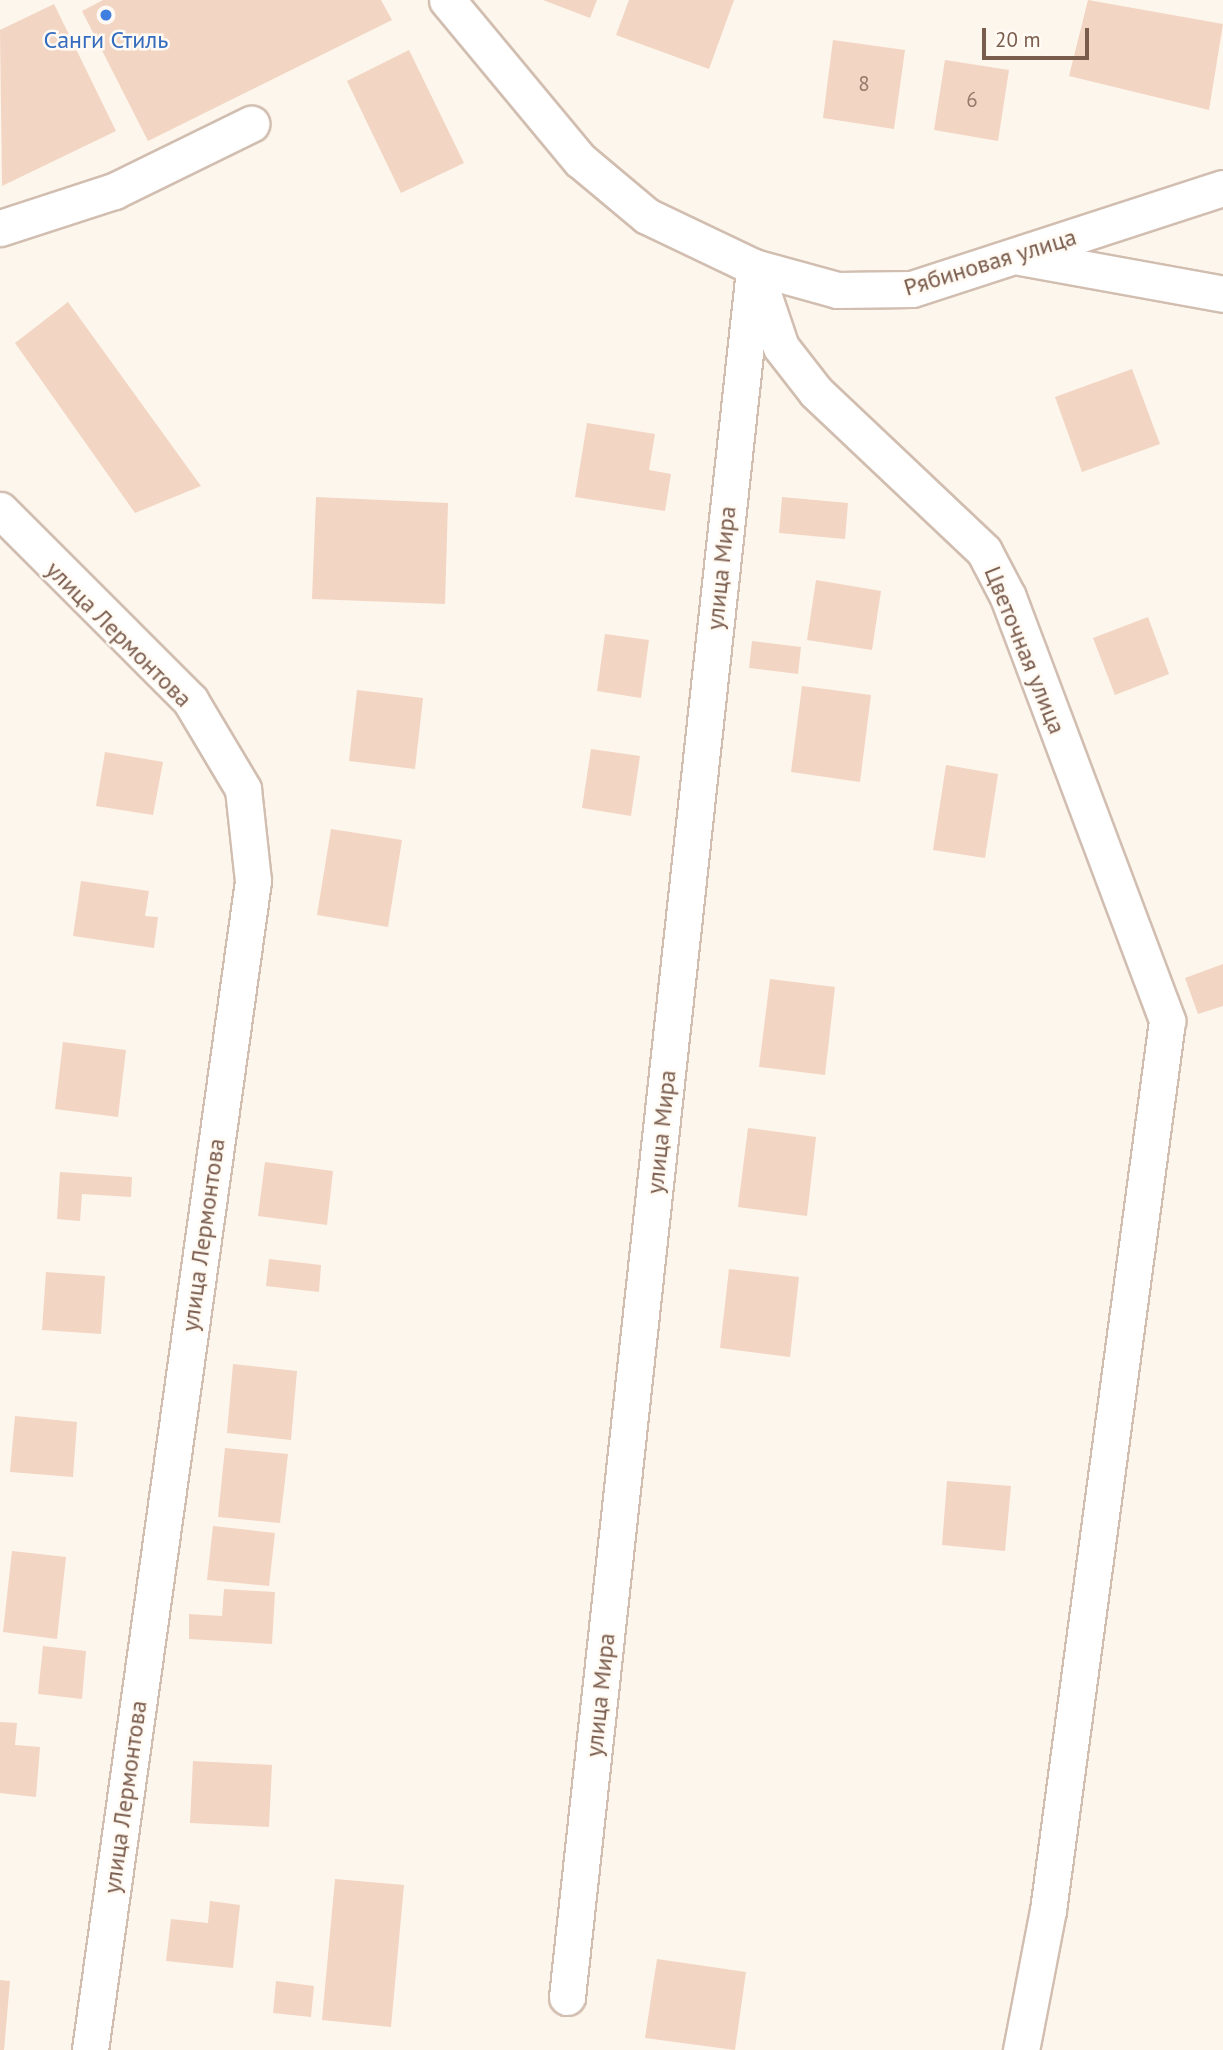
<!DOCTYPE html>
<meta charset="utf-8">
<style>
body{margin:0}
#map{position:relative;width:1223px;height:2050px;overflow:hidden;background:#fdf6ec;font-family:"PT Sans",sans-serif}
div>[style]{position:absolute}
.building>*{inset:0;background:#f3d5c3}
.roads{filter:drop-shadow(2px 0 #d1beb0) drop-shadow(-2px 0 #d1beb0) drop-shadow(0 2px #d1beb0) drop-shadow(0 -2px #d1beb0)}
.minor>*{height:35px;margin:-17.5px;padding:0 17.5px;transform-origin:17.5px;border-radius:17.5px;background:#fff}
.dots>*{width:19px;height:19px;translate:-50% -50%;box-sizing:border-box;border:4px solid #fffaf3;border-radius:50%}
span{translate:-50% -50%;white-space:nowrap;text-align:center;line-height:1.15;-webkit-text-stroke:5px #fffaf3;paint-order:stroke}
.number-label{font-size:21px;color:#987a6a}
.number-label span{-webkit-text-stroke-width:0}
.shop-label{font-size:24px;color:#366cbe}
.street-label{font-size:24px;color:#7a5c4d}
.scale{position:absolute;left:982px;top:28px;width:107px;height:32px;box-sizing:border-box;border:4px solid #7a5c4d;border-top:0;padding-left:9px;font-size:21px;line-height:24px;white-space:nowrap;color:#7a5c4d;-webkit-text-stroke:5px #fffaf3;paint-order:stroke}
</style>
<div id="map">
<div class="building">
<div style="clip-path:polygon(103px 0,381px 0,392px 20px,148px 141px,82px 11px)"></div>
<div style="clip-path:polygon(543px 0,597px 0,590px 18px)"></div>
<div style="clip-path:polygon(629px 0,734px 0,709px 69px,616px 35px)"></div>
<div style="clip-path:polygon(1088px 0,1223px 24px,1209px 110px,1069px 76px)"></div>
<div style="clip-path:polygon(54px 4px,116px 131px,2px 186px,0 30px)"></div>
<div style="clip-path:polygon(833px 40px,905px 50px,894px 129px,823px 118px)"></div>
<div style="clip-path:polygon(409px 50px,464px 163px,401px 193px,347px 81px)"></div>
<div style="clip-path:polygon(945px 60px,1009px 70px,998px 141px,934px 130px)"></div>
<div style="clip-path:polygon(68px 302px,201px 486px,135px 513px,15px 343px)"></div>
<div style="clip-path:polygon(1132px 369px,1160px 444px,1082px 472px,1055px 397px)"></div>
<div style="clip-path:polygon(587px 423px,655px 434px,649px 470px,671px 474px,665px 511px,575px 497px)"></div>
<div style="clip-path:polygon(316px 497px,448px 503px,445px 604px,312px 599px)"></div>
<div style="clip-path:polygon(782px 497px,848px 503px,845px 539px,779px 533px)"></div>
<div style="clip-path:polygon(816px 580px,881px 591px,872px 650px,807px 640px)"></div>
<div style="clip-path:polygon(1148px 617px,1169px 674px,1115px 695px,1093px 638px)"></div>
<div style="clip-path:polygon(605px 634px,649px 640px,641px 698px,597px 691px)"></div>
<div style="clip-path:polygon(752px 641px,801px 647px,798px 674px,749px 668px)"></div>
<div style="clip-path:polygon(802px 686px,871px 695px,860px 782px,791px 772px)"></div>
<div style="clip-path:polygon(357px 690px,423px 698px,415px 769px,349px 761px)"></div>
<div style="clip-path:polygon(591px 749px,640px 756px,631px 816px,582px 808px)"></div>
<div style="clip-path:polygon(105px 752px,163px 762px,153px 815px,96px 806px)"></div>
<div style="clip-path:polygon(946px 765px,998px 774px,985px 858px,933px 850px)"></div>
<div style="clip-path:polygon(331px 829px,402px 840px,388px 927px,317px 915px)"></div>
<div style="clip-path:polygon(81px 881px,149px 891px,145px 916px,158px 917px,154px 948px,73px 936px)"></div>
<div style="clip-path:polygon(1223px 964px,1223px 1006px,1198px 1014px,1185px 978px)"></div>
<div style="clip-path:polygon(770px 979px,835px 987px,825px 1075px,759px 1067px)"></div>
<div style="clip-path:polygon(63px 1042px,126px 1050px,118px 1117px,55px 1109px)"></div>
<div style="clip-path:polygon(748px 1128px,816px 1137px,807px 1216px,738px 1207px)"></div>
<div style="clip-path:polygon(265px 1162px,333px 1171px,327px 1225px,258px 1216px)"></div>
<div style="clip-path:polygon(60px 1172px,132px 1177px,131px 1197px,82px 1194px,80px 1221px,57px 1219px)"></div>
<div style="clip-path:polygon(269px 1259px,321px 1265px,319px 1292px,266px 1286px)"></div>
<div style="clip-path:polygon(729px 1269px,799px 1277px,790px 1357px,720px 1348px)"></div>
<div style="clip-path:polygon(46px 1272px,105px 1276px,101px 1334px,42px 1330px)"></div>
<div style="clip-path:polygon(233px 1364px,297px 1371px,291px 1440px,227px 1433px)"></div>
<div style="clip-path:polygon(15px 1416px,77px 1422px,73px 1477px,10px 1472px)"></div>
<div style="clip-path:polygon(225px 1448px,288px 1454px,280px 1523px,218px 1517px)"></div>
<div style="clip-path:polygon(947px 1481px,1011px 1486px,1005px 1551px,942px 1545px)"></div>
<div style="clip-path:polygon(213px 1526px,275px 1533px,269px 1586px,207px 1580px)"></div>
<div style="clip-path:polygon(12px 1551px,66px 1557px,57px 1639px,3px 1632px)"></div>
<div style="clip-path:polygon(224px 1589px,275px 1592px,272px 1644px,189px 1639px,189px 1614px,222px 1616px)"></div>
<div style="clip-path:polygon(43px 1646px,86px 1651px,82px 1699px,38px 1694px)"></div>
<div style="clip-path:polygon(0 1722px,17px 1723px,15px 1745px,40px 1747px,36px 1797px,0 1793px)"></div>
<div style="clip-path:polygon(193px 1761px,272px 1765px,269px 1827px,190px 1823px)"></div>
<div style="clip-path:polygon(335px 1879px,404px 1885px,391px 2027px,322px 2020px)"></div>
<div style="clip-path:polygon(210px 1901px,240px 1905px,233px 1968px,166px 1961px,171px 1919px,208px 1923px)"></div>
<div style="clip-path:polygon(657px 1959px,746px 1972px,735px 2050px,645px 2038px)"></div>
<div style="clip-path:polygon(0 1980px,10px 1981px,4px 2050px,0 2050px)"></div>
<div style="clip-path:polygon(276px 1981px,314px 1986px,311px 2017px,273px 2013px)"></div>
</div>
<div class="roads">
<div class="minor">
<div style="left:447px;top:0;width:208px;rotate:50.3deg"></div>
<div style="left:580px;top:160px;width:87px;rotate:39.9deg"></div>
<div style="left:647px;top:216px;width:119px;rotate:25.5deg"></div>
<div style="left:754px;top:267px;width:86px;rotate:15.5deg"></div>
<div style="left:837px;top:290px;width:75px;rotate:-0.8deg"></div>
<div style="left:912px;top:289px;width:327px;rotate:-18deg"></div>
<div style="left:0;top:228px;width:120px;rotate:-18deg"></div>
<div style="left:114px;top:191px;width:153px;rotate:-26.1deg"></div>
<div style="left:1020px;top:257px;width:206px;rotate:10.3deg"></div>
<div style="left:754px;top:267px;width:84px;rotate:71.4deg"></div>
<div style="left:781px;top:347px;width:57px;rotate:52.1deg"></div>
<div style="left:816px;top:392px;width:231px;rotate:43.4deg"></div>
<div style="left:984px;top:551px;width:52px;rotate:62.4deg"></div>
<div style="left:1008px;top:597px;width:453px;rotate:69.4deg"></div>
<div style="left:1167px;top:1021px;width:897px;rotate:97.62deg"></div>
<div style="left:1048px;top:1910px;width:143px;rotate:100.9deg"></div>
<div style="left:0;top:510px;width:269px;rotate:45deg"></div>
<div style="left:190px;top:700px;width:104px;rotate:59.2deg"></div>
<div style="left:243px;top:789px;width:93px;rotate:83.8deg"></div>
<div style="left:253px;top:881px;width:1180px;rotate:97.94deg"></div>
<div style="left:567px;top:1997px;width:1729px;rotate:-83.82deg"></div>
</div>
</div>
<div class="dots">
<div style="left:106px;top:15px;background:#3f7fe0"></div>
</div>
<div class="number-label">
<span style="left:864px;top:84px">8</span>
<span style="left:972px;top:100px">6</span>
</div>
<div class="shop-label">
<span style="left:106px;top:40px">Санги Стиль</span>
</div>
<div class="street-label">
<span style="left:990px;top:262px;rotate:-17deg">Рябиновая улица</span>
<span style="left:721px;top:568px;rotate:-84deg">улица Мира</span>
<span style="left:119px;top:634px;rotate:45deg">улица Лермонтова</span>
<span style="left:1025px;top:650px;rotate:68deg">Цветочная улица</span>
<span style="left:661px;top:1132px;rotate:-84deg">улица Мира</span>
<span style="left:203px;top:1235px;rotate:-82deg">улица Лермонтова</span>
<span style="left:600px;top:1695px;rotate:-84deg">улица Мира</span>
<span style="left:125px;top:1797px;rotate:-82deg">улица Лермонтова</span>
</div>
<div class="scale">20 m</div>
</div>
